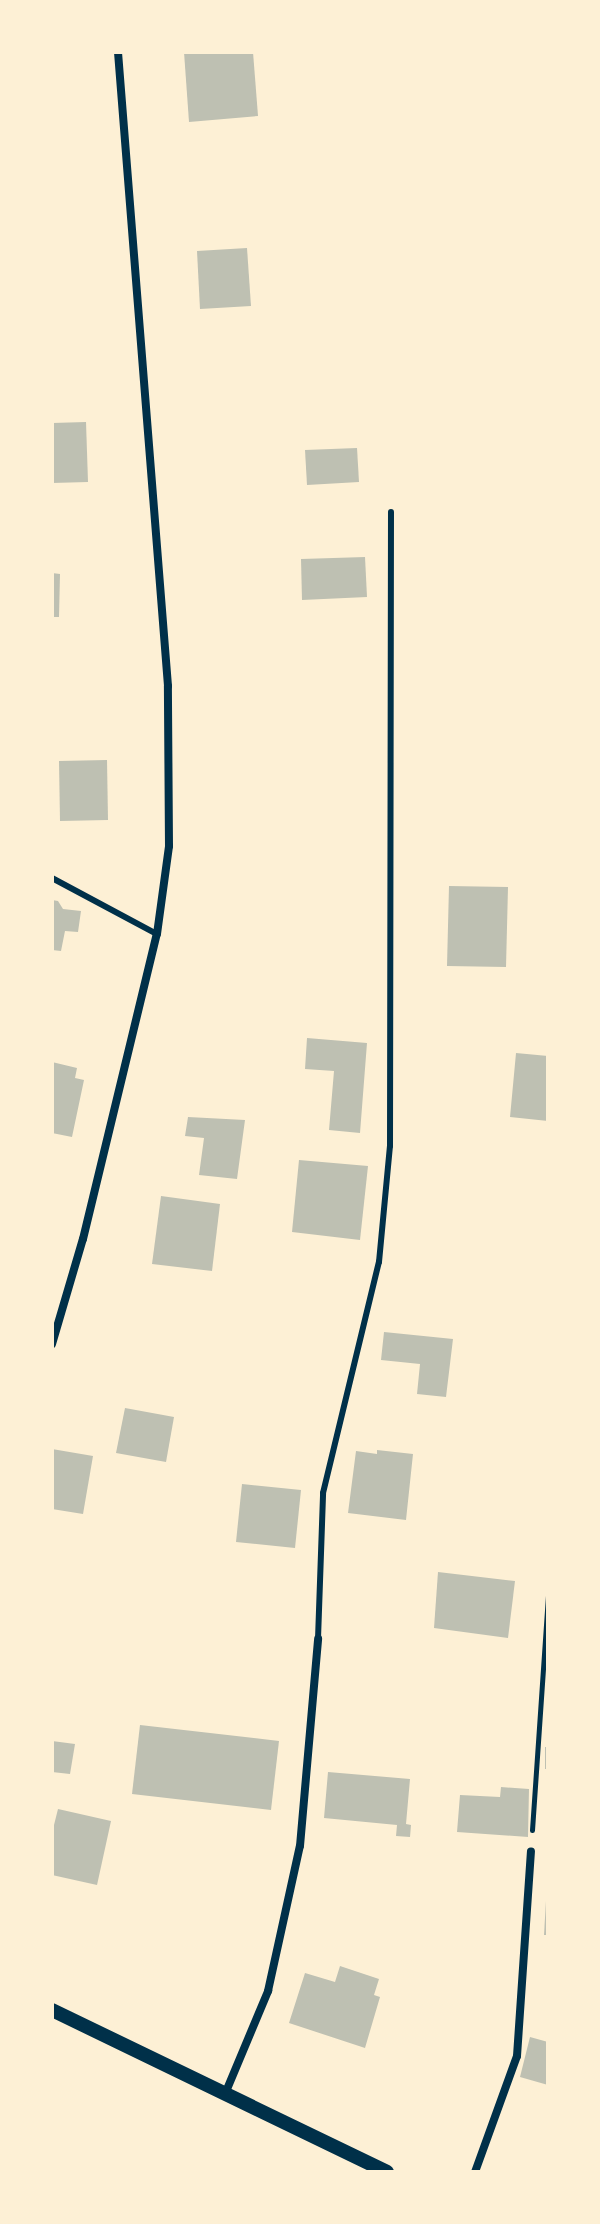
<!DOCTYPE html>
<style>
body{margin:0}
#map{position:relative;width:600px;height:2224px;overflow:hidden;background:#fdf0d5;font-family:"Golos Text",sans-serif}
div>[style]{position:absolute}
.building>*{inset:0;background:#bec0b2}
.path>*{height:5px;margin:-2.5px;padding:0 2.5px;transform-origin:2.5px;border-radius:2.5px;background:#003049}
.service>*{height:6px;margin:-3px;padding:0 3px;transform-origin:3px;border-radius:3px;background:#003049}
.minor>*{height:8px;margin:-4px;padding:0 4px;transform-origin:4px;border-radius:4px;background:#003049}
.tertiary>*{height:14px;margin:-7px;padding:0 7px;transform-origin:7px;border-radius:7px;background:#003049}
span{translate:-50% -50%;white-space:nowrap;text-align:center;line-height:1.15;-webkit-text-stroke:8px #fdf0d5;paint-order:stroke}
.frame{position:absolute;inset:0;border:54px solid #fdf0d5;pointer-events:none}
</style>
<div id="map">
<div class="building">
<div style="clip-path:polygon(184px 52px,253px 52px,258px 116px,189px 122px)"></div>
<div style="clip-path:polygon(247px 248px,251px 306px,200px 309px,197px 251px)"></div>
<div style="clip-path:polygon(86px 422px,88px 482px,52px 483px,52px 423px)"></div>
<div style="clip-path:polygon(357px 448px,359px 482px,307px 485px,305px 450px)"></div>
<div style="clip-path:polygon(365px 557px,367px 597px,302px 600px,301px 559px)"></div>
<div style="clip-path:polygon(52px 573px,60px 574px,59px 617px,52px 617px)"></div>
<div style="clip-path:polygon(107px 760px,108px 820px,60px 821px,59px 761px)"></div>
<div style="clip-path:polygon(449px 886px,508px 887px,506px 967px,447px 966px)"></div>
<div style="clip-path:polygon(52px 900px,58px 901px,63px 909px,81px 911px,78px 932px,65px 931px,61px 951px,52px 950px)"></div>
<div style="clip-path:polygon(307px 1038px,367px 1043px,360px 1133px,329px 1130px,334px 1071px,305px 1069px)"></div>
<div style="clip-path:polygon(516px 1053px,548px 1056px,548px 1121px,510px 1117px)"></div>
<div style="clip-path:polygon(52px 1062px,77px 1068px,75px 1078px,84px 1080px,72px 1137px,52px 1133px)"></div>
<div style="clip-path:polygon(188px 1117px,245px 1120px,237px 1179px,199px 1175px,204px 1138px,185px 1136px)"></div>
<div style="clip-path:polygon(299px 1160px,368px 1166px,360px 1240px,292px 1232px)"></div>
<div style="clip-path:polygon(161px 1196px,220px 1204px,212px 1271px,152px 1264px)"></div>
<div style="clip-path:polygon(384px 1332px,453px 1339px,446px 1397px,417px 1394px,420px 1364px,381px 1360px)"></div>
<div style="clip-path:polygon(125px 1408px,174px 1417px,166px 1462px,116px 1453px)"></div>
<div style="clip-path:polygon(52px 1449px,93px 1456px,83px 1514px,52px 1509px)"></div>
<div style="clip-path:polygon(377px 1450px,413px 1454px,406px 1520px,348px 1513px,356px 1451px,377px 1454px)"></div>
<div style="clip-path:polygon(242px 1484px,301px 1490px,295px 1548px,236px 1542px)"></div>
<div style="clip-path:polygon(438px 1572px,515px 1581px,508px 1638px,434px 1628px)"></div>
<div style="clip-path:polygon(140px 1725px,279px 1741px,271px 1810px,132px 1794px)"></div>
<div style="clip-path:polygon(52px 1741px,75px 1744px,70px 1774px,52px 1772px)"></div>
<div style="clip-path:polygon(545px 1747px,548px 1747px,548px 1769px,545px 1769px)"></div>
<div style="clip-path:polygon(328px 1772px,410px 1779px,406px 1824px,411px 1825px,410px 1837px,396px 1836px,397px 1825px,324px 1818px)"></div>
<div style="clip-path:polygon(501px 1787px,529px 1789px,528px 1837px,457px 1832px,460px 1795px,500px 1797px)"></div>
<div style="clip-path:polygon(58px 1809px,111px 1821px,97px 1885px,52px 1875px,52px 1833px)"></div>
<div style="clip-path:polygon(546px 1901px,548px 1902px,548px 1935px,544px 1935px)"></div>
<div style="clip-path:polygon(340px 1966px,379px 1979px,374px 1995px,380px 1997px,365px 2048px,289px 2023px,305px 1973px,335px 1982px)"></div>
<div style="clip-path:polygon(530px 2037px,548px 2042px,548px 2085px,520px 2077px)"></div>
</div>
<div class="path">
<div style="left:532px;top:1830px;width:237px;rotate:-86.1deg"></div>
</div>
<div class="service">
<div style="left:52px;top:878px;width:119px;rotate:28.1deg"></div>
<div style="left:318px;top:1639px;width:146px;rotate:-88deg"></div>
<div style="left:323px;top:1493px;width:238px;rotate:-76.4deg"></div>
<div style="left:379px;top:1262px;width:117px;rotate:-84.6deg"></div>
<div style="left:390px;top:1146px;width:634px;rotate:-89.91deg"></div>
</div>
<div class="minor">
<div style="left:52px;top:1344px;width:109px;rotate:-73.6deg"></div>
<div style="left:83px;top:1239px;width:314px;rotate:-76.4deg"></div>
<div style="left:157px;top:934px;width:89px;rotate:-82.2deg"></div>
<div style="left:169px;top:846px;width:160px;rotate:-90.4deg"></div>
<div style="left:168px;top:686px;width:636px;rotate:-94.51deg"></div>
<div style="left:225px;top:2094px;width:112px;rotate:-67.3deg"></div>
<div style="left:268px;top:1991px;width:148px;rotate:-77.6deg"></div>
<div style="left:300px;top:1846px;width:208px;rotate:-85deg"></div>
<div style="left:475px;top:2172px;width:123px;rotate:-70.1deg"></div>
<div style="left:517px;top:2056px;width:205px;rotate:-86.1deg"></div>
</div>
<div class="tertiary">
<div style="left:52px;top:2010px;width:372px;rotate:25.8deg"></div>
</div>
<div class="frame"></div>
</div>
